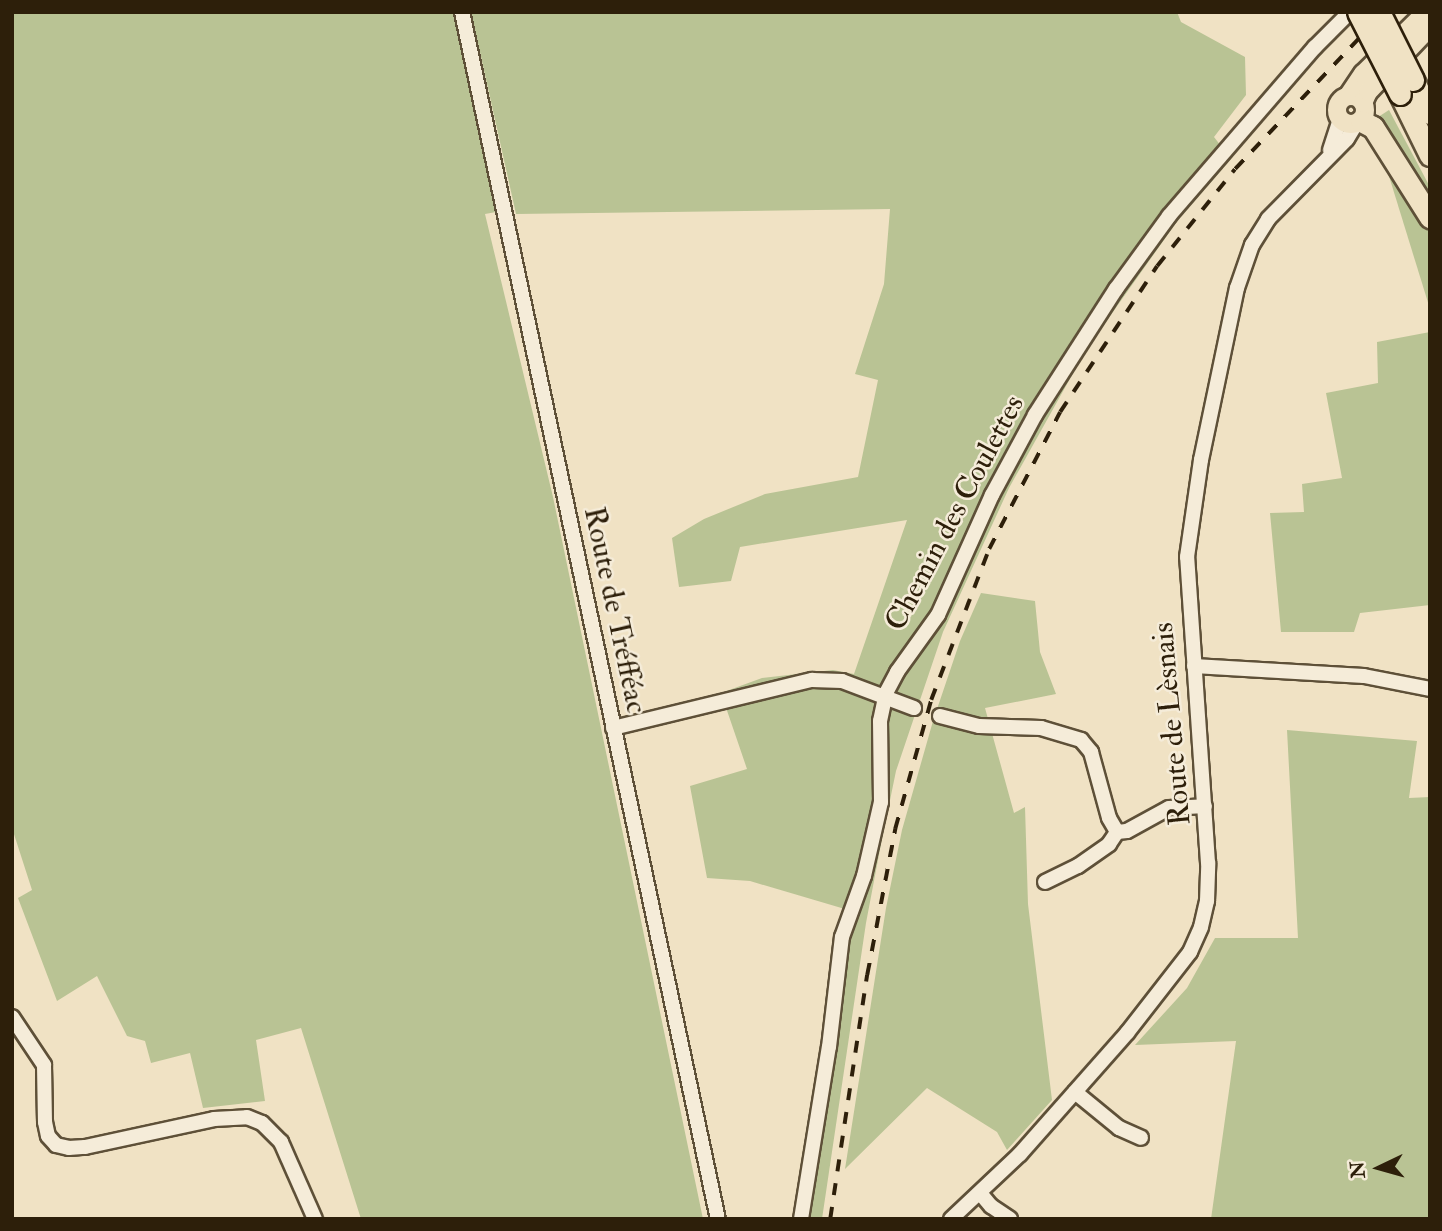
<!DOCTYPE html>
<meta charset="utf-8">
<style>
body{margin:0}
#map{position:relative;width:1442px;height:1231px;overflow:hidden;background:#f0e2c4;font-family:"IM FELL Double Pica",serif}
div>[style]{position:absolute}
.green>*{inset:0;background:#b9c394}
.roads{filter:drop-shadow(2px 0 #5e5038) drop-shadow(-2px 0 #5e5038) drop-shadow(0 2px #5e5038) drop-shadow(0 -2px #5e5038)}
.minor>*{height:14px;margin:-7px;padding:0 7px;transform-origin:7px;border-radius:7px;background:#f5ecd9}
.major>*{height:18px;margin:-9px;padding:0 9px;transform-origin:9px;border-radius:9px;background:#f0e2c4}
.major>.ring{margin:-9px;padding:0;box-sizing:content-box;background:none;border:18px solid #f0e2c4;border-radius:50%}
.highway>*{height:21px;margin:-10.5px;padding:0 10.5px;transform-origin:10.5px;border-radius:10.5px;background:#f0e2c4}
.rail>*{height:3.5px;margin-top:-1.75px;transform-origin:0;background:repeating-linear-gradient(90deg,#2d1f0a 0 12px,transparent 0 24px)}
.bridges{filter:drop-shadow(2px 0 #2d1f0a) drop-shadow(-2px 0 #2d1f0a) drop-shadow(0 2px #2d1f0a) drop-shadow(0 -2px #2d1f0a)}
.highway-bridge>*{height:21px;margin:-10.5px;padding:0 10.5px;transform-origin:10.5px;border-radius:10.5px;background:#f0e2c4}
span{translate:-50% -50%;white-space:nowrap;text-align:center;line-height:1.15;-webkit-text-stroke:5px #f5ecd9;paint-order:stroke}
.street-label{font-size:30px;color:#2d1f0a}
.frame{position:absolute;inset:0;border:14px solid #2d1f0a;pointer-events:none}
.north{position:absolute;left:1344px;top:1133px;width:70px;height:70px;-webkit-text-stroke:5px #f5ecd9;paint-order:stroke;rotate:265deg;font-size:19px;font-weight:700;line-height:28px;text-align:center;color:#2d1f0a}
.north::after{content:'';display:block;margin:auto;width:24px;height:32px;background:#2d1f0a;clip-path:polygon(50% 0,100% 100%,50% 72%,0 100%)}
</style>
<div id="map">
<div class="green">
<div style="clip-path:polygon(12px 12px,453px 12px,496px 212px,485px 214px,553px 497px,703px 1219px,361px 1219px,301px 1028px,256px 1040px,265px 1101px,203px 1108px,190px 1053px,151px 1063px,145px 1041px,127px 1036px,97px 976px,57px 1001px,18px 898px,32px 890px,12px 828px)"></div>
<div style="clip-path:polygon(471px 12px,1177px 12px,1181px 22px,1245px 57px,1246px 95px,1214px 137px,1231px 159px,1178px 220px,1086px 350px,1009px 488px,943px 632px,896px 771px,881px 844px,866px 923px,822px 1219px,806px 1219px,855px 912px,750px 881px,707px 878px,690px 786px,747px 769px,721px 693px,762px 678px,833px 670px,854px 674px,907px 520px,740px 547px,731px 581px,679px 587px,672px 538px,704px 519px,765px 494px,858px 477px,878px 380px,855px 374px,884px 284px,890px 209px,516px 214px)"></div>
<div style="clip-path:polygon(1389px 110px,1430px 187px,1430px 309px,1372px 121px)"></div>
<div style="clip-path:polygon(1430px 332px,1430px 605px,1360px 613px,1354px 632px,1281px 632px,1270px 513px,1304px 512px,1302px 484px,1342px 478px,1326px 393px,1378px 383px,1377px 342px)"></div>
<div style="clip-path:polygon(981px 593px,1035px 601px,1040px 652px,1056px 694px,985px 708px,1014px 813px,1025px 807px,1028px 904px,1052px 1100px,1007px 1150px,997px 1132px,927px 1088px,845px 1169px,886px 908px,902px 830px,933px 721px,960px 641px)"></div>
<div style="clip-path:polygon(1287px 730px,1417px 741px,1409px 798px,1430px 797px,1430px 1219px,1211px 1219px,1236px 1041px,1135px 1045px,1187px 988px,1215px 938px,1298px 938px)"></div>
</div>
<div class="roads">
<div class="minor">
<div style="left:462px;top:12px;width:1234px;rotate:78.03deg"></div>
<div style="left:1330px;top:150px;width:33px;rotate:-72deg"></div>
<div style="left:1194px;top:666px;width:170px;rotate:3.4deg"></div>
<div style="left:1364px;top:676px;width:67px;rotate:11.1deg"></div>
<div style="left:940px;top:716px;width:40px;rotate:14.4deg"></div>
<div style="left:979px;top:726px;width:62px;rotate:1.8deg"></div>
<div style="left:1041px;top:728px;width:42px;rotate:16.7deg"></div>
<div style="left:1081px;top:740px;width:16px;rotate:50deg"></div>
<div style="left:1091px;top:752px;width:68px;rotate:74.7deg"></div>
<div style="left:1109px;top:818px;width:16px;rotate:60deg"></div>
<div style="left:1117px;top:832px;width:10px;rotate:-6deg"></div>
<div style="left:1127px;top:831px;width:48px;rotate:-28.7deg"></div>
<div style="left:1169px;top:808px;width:36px;rotate:-3deg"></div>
<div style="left:613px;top:728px;width:205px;rotate:-13.6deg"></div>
<div style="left:812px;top:680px;width:30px;rotate:2deg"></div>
<div style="left:842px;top:681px;width:77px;rotate:20.6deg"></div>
<div style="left:1045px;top:882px;width:37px;rotate:-26deg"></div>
<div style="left:1078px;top:866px;width:38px;rotate:-35deg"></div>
<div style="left:1109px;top:844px;width:14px;rotate:-56deg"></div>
<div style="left:12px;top:1017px;width:58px;rotate:56.3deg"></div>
<div style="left:44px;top:1065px;width:57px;rotate:89deg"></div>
<div style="left:45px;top:1122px;width:14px;rotate:78deg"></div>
<div style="left:48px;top:1136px;width:12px;rotate:48deg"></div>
<div style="left:56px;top:1145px;width:13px;rotate:13deg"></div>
<div style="left:69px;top:1148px;width:16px;rotate:-4deg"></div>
<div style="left:85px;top:1147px;width:132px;rotate:-12.2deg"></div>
<div style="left:214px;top:1119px;width:33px;rotate:-3deg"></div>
<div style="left:247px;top:1117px;width:16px;rotate:22deg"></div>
<div style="left:262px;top:1123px;width:27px;rotate:45deg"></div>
<div style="left:281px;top:1142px;width:84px;rotate:66.2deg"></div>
<div style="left:1075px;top:1092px;width:57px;rotate:39.3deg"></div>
<div style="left:1119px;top:1128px;width:24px;rotate:24deg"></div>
<div style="left:980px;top:1193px;width:17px;rotate:50deg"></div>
<div style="left:991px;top:1206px;width:23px;rotate:34deg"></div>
<div style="left:801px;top:1219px;width:174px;rotate:-80.8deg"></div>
<div style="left:829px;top:1047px;width:111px;rotate:-83.3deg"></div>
<div style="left:842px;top:937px;width:65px;rotate:-70.2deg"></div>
<div style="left:864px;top:876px;width:76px;rotate:-77.1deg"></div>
<div style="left:881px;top:802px;width:81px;rotate:-90.7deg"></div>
<div style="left:880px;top:721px;width:29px;rotate:-78deg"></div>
<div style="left:886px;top:693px;width:24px;rotate:-62deg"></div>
<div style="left:897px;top:672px;width:70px;rotate:-54.3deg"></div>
<div style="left:938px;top:615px;width:132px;rotate:-65.8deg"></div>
<div style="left:992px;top:495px;width:91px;rotate:-61.7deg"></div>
<div style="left:1035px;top:415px;width:150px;rotate:-57.3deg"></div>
<div style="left:1116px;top:289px;width:90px;rotate:-54deg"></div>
<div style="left:1169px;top:216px;width:223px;rotate:-49.2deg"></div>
<div style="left:1315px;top:47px;width:49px;rotate:-45deg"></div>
<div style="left:951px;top:1219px;width:95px;rotate:-43.3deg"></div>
<div style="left:1020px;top:1154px;width:162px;rotate:-48.5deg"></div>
<div style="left:1127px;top:1033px;width:103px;rotate:-52.1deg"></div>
<div style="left:1190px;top:952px;width:27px;rotate:-66deg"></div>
<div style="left:1201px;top:927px;width:27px;rotate:-77deg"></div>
<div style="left:1207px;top:901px;width:38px;rotate:-88deg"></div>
<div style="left:1208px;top:863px;width:307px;rotate:-93.9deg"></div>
<div style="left:1187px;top:557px;width:98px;rotate:-81.8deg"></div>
<div style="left:1201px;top:460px;width:176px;rotate:-78.2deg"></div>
<div style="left:1237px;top:288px;width:46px;rotate:-70.8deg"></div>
<div style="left:1252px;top:245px;width:31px;rotate:-58deg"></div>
<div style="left:1268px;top:219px;width:112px;rotate:-45.4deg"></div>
<div style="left:1347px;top:139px;width:17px;rotate:-59deg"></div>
</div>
<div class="major">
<div class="ring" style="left:1337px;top:96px;width:10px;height:10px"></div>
<div style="left:1348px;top:96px;width:27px;rotate:-56deg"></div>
<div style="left:1363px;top:74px;width:88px;rotate:-44.5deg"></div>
<div style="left:1363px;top:103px;width:12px;rotate:-66deg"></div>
<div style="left:1368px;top:92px;width:90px;rotate:-46.4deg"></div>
</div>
<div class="highway">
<div style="left:1413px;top:80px;width:37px;rotate:63deg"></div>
<div style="left:1400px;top:94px;width:68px;rotate:63.8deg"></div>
<div style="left:1361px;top:121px;width:13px;rotate:27deg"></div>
<div style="left:1373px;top:127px;width:107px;rotate:57.7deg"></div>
</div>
</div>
<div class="rail">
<div style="left:830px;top:1219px;width:247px;rotate:-81.4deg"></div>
<div style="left:867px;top:975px;width:149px;rotate:-79.1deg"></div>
<div style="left:895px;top:829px;width:134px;rotate:-74.4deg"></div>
<div style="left:931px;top:700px;width:162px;rotate:-69deg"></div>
<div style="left:989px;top:549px;width:154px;rotate:-62.6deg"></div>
<div style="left:1060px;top:412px;width:175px;rotate:-56.4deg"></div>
<div style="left:1157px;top:266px;width:124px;rotate:-51.2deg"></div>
<div style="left:1235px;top:169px;width:216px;rotate:-46.5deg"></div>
</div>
<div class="bridges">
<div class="highway-bridge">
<div style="left:1358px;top:12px;width:92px;rotate:62.9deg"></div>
<div style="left:1379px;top:12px;width:76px;rotate:63.4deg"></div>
</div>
</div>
<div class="street-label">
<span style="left:955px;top:513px;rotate:-62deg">Chemin des Coulettes</span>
<span style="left:615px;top:610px;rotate:78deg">Route de Tréfféac</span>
<span style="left:1172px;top:724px;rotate:-95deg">Route de Lèsnais</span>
</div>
<div class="frame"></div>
<div class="north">N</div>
</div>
